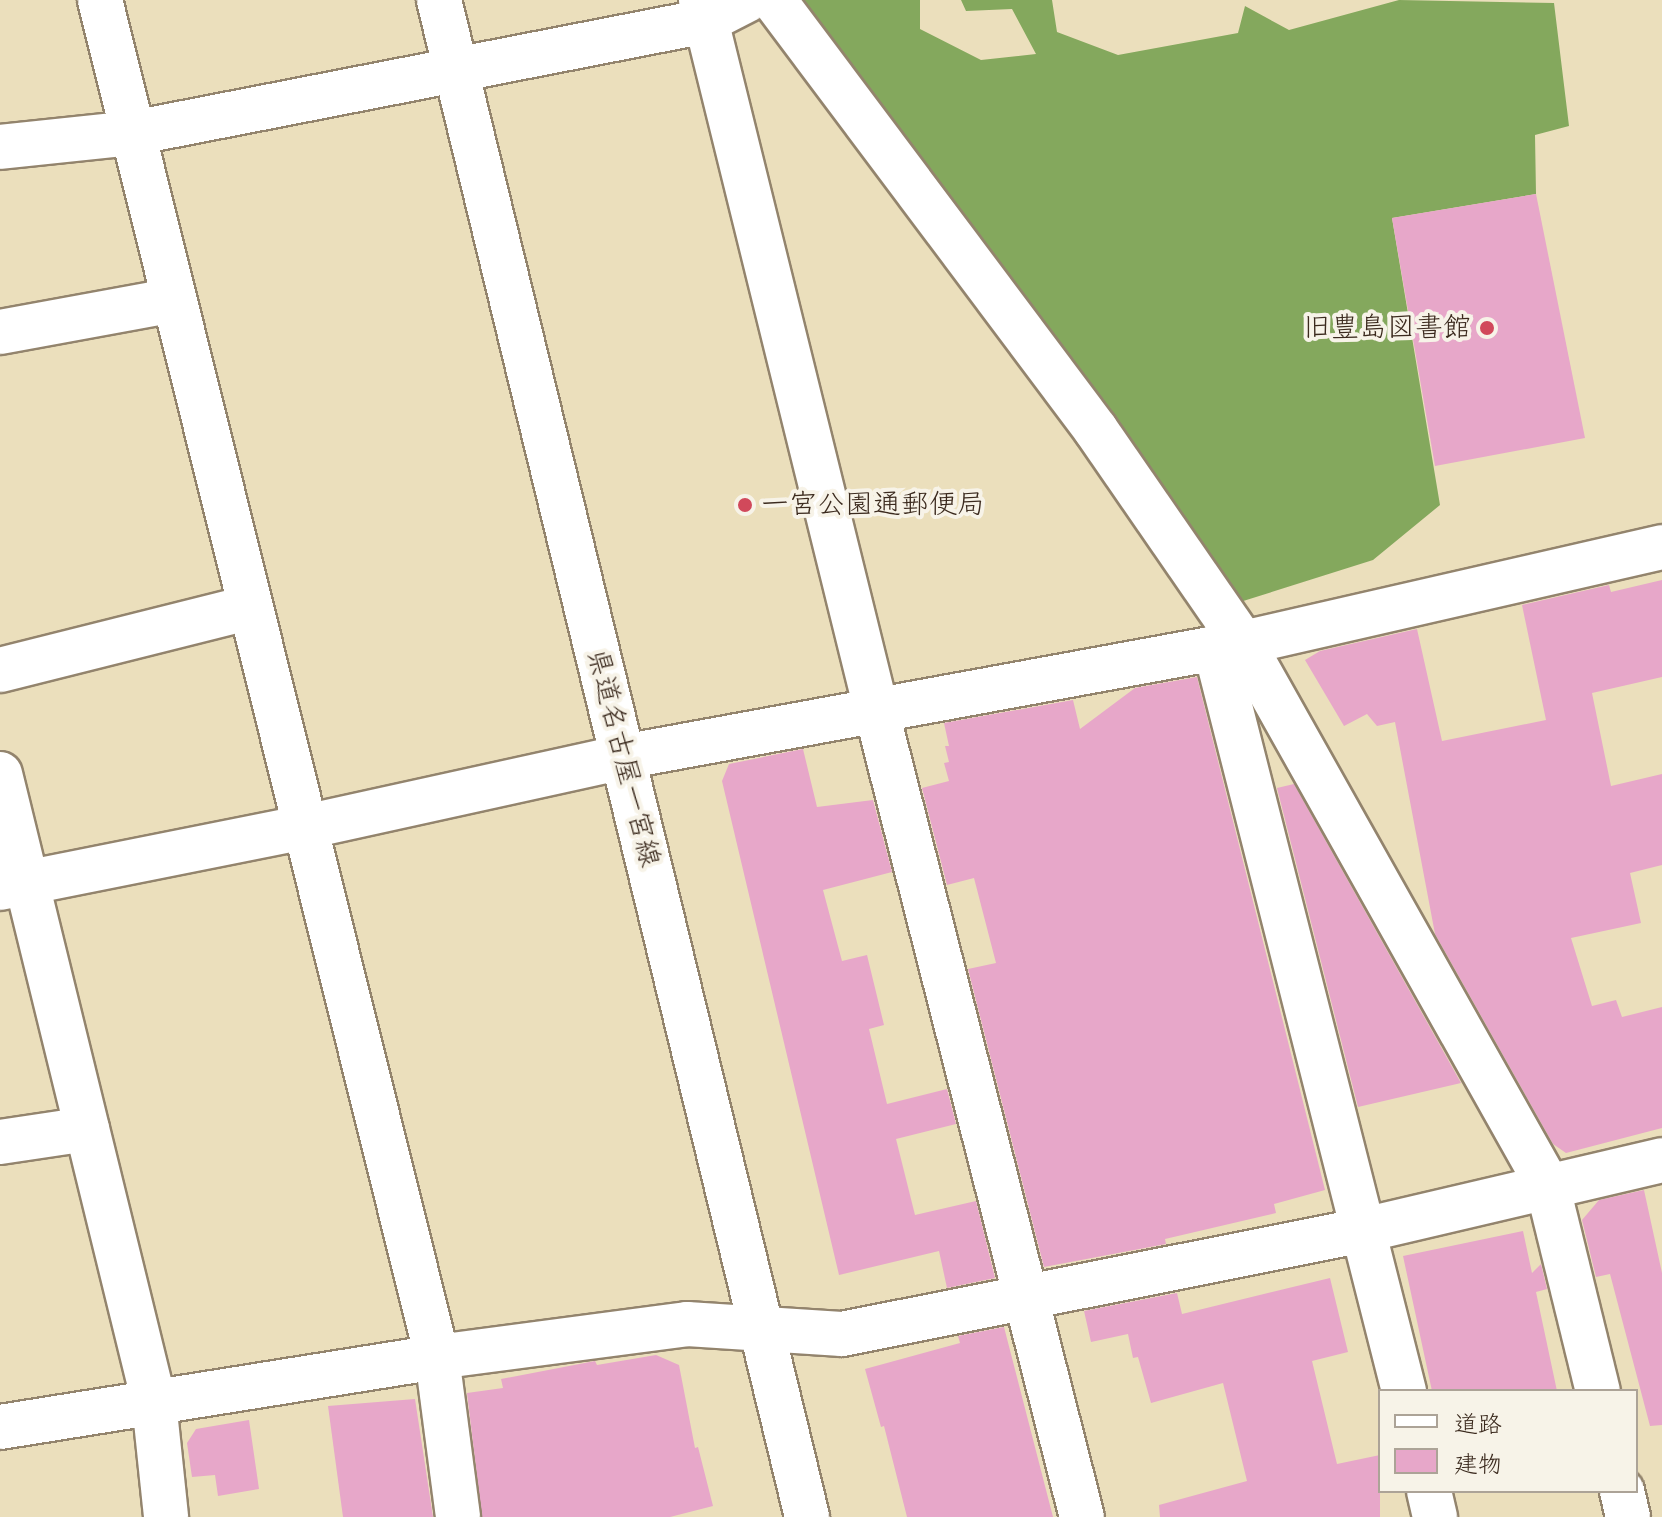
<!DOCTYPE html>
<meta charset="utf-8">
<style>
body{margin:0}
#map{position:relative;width:1662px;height:1517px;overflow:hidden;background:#ebdfbc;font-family:Pangolin,"Klee One",sans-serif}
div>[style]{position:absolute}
.forest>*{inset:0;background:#84a85d}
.building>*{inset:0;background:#e7a7c9}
.roads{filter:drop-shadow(2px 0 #93846d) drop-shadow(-2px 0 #93846d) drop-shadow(0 2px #93846d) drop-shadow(0 -2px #93846d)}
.street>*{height:44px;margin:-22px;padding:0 22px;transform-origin:22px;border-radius:22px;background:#fff}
.secondary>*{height:44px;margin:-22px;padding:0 22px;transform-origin:22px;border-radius:22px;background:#fff}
.dots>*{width:22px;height:22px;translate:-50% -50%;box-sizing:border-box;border:4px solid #f7f3e8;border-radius:50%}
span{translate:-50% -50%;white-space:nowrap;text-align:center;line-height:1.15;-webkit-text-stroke:8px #f7f3e8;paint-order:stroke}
.poi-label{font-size:28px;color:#3b2a1e}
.right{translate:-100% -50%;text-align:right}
.left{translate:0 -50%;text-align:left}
.street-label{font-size:28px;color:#3b2a1e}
.legend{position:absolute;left:1378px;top:1389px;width:260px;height:104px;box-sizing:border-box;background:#f7f3e8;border:2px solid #aca397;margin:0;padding:10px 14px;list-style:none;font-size:24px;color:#3b2a1e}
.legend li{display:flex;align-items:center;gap:16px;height:40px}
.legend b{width:40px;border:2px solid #aca397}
</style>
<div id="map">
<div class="forest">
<div style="clip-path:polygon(802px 0,920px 0,920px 29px,981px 60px,1036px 54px,1012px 9px,966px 11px,961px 0,1052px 0,1057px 32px,1118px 55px,1238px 33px,1245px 6px,1289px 30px,1399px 0,1554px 3px,1569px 126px,1535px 135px,1536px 194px,1392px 218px,1440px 505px,1373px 560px,1240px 602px)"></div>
</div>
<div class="building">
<div style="clip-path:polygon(1536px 194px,1585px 438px,1435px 466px,1392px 218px)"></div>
<div style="clip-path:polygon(1662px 580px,1662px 677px,1592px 693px,1611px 786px,1662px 774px,1662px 865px,1630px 873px,1641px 923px,1571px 938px,1592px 1006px,1616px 1000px,1622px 1017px,1662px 1007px,1662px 1128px,1566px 1153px,1553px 1144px,1435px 934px,1395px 722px,1377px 726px,1367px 714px,1344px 726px,1305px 660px,1320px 651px,1417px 629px,1442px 741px,1546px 720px,1522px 605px,1609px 585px,1611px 592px)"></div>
<div style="clip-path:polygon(1197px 677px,1325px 1190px,1274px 1204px,1276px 1213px,1165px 1239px,1166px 1244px,1044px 1267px,968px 969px,996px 963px,974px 878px,947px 885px,922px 788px,949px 781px,944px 763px,949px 762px,945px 746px,949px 746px,944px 723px,1073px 700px,1080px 729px,1135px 688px)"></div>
<div style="clip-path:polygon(803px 749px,817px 807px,873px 800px,892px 872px,823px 890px,842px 961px,867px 955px,884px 1025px,869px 1029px,887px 1104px,947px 1089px,956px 1124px,896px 1139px,915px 1215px,976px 1201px,995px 1278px,947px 1288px,939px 1251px,839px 1275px,722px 781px,729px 764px)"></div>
<div style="clip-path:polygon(1294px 784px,1461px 1083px,1358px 1107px,1277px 788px)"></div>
<div style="clip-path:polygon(1644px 1190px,1662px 1273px,1662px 1425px,1650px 1426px,1610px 1274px,1596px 1277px,1582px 1220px,1599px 1200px)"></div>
<div style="clip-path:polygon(1523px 1231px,1532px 1273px,1541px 1264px,1547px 1289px,1536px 1292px,1557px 1391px,1432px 1391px,1403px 1256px)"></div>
<div style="clip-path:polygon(1330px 1278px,1348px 1352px,1312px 1361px,1337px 1464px,1380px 1455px,1380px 1517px,1160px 1517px,1159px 1505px,1247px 1481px,1223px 1383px,1151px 1403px,1138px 1357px,1133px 1358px,1128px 1334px,1091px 1342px,1084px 1311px,1177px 1293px,1182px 1314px)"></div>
<div style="clip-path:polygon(1004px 1327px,1053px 1517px,907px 1517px,884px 1426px,881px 1427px,865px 1369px,960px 1343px,958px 1336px)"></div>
<div style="clip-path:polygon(656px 1355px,679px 1365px,695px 1448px,698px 1447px,713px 1506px,670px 1517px,482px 1517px,467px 1393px,503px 1388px,501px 1379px,595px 1361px,597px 1365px)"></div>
<div style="clip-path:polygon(415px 1399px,433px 1517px,343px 1517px,328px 1406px)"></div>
<div style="clip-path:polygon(249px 1420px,259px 1489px,218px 1496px,215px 1475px,192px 1477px,187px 1443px,196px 1429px)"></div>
</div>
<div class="roads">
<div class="street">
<div style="left:100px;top:0;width:1398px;rotate:76.05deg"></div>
<div style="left:437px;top:1357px;width:161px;rotate:82.5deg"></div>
<div style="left:701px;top:0;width:734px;rotate:76.13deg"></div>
<div style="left:877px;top:713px;width:830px;rotate:75.7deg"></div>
<div style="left:774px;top:0;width:537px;rotate:53.17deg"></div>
<div style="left:1096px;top:430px;width:259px;rotate:55.4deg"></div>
<div style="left:1243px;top:643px;width:621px;rotate:60.67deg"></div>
<div style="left:1547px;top:1184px;width:213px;rotate:76.2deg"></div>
<div style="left:0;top:147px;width:134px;rotate:-6deg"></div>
<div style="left:133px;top:133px;width:584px;rotate:-11.06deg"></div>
<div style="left:706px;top:21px;width:46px;rotate:-27.1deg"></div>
<div style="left:0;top:332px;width:177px;rotate:-10.4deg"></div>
<div style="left:1215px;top:647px;width:768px;rotate:75.75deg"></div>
<div style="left:0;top:670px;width:258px;rotate:-14.1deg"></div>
<div style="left:0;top:774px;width:647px;rotate:76.22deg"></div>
<div style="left:154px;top:1402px;width:116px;rotate:84deg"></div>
<div style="left:0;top:888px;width:311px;rotate:-11.3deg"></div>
<div style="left:305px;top:827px;width:326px;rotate:-12.4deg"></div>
<div style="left:623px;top:757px;width:630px;rotate:-10.42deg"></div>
<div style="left:1243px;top:643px;width:430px;rotate:-12.9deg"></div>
<div style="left:0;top:1142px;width:88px;rotate:-8.5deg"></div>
<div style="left:0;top:1427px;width:443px;rotate:-9.1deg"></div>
<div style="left:437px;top:1357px;width:252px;rotate:-7.5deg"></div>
<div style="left:687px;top:1324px;width:155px;rotate:3.7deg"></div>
<div style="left:842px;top:1334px;width:532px;rotate:-11.27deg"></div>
<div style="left:1364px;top:1230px;width:306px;rotate:-13.2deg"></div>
<div style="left:1429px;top:1491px;width:27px;rotate:77deg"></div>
<div style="left:1622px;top:1491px;width:27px;rotate:77deg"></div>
</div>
<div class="secondary">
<div style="left:439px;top:0;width:1561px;rotate:76.36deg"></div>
</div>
</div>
<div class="dots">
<div style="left:1487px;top:328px;background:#d1495b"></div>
<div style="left:745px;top:505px;background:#d1495b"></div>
</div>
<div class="poi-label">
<span class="right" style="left:1471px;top:328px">旧豊島図書館</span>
<span class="left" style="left:761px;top:505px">一宮公園通郵便局</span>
</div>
<div class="street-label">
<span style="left:623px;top:758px;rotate:76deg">県道名古屋一宮線</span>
</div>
<ul class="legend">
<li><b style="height:10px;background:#fff"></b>道路</li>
<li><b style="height:22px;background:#e7a7c9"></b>建物</li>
</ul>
</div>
